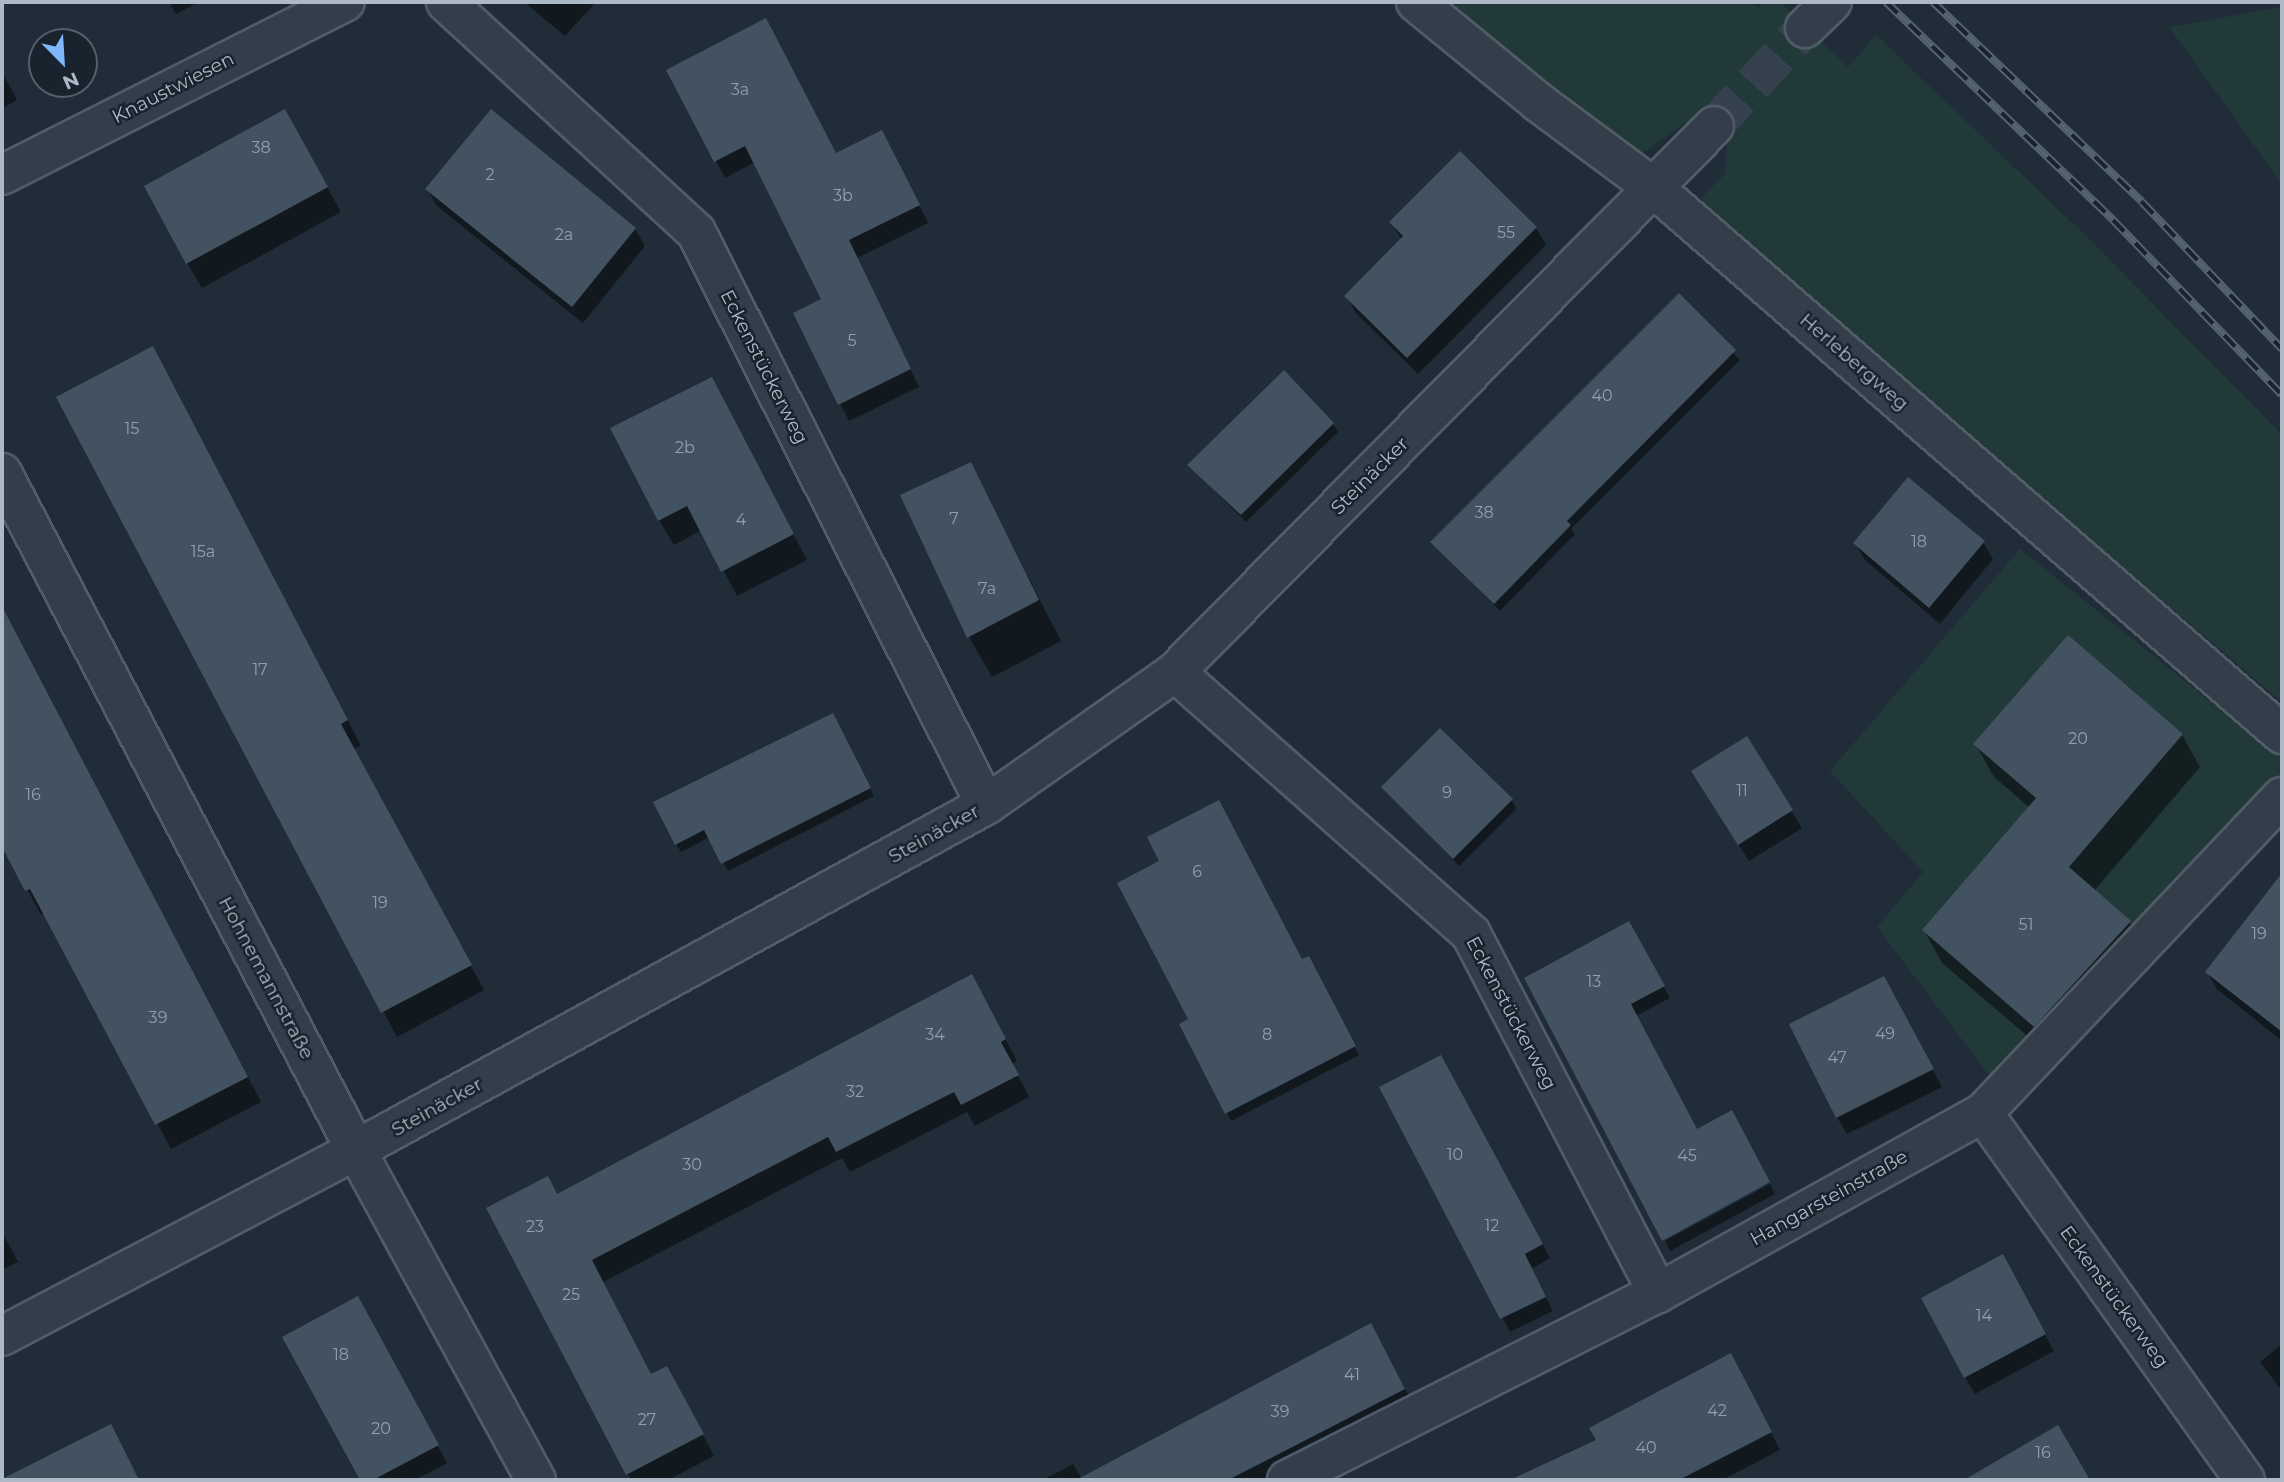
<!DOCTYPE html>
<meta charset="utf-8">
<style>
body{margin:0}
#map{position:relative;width:2284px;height:1482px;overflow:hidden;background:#202d39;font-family:Montserrat,sans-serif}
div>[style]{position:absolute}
.green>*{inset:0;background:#22393a}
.shadow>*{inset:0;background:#0007}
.building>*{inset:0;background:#425261}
.minor-tunnel>*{height:38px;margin-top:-19px;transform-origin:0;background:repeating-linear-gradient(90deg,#35424e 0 38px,transparent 0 57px)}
.roads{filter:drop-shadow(2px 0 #515c67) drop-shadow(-2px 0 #515c67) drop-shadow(0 2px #515c67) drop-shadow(0 -2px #515c67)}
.minor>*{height:38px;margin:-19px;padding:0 19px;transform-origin:19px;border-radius:19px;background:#333e4a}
.rail>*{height:8px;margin-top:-4px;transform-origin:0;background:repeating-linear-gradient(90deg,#19232e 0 16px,#556371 0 32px);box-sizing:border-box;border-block:2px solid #556371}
span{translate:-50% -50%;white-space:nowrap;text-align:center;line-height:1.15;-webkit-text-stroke:5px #19232e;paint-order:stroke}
.number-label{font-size:16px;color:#939fad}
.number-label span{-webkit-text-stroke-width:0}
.street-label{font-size:19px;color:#aeb9c6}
.frame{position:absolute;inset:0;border:4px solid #aeb9c6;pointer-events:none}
.north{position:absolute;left:28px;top:28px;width:70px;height:70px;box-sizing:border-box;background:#19232e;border:2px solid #555f6b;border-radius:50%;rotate:156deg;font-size:19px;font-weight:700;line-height:28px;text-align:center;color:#aeb9c6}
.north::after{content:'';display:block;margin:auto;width:24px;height:32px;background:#7db8fc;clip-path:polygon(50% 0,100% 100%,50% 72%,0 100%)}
</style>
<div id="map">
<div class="green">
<div style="clip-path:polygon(1447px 2px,1751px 2px,1758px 8px,1763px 2px,1779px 2px,1848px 67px,1876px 35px,2088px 238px,2282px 435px,2282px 702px,1695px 204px,1725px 174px,1727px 143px,1719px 131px,1702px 123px,1687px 122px,1640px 155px)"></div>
<div style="clip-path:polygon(2282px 7px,2282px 184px,2169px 27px)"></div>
<div style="clip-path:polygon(2020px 549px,2282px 759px,2282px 778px,1995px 1083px,1877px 927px,1923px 872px,1830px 771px)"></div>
</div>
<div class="shadow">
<div style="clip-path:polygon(169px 2px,199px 2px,176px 14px)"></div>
<div style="clip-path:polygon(524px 2px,596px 2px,565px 36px)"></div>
<div style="clip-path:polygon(775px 37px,836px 155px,891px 149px,928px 223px,857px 258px,919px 387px,849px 421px,795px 313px,824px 299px,755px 162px,725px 178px,716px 161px)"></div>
<div style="clip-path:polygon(2px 72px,17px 100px,2px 108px)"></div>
<div style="clip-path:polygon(299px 136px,341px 212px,202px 288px,187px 263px)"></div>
<div style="clip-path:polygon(1460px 154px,1536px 228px,1546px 245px,1418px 374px,1356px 313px,1346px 296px,1402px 240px,1391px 223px)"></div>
<div style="clip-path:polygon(427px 189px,635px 229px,645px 246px,583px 323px,437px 206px)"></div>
<div style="clip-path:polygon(1679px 295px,1740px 360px,1571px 529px,1575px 534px,1500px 611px,1433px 542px)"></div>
<div style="clip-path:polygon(167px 373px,361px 746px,354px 749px,484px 990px,397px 1037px,58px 397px)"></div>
<div style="clip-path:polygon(712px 379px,807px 560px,737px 596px,702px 530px,674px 545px,659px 520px)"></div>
<div style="clip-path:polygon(1333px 424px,1338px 432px,1246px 522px,1189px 465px)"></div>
<div style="clip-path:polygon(970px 464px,1061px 641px,992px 677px,969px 637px)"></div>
<div style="clip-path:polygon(1983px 542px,1993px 559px,1940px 624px,1865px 560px,1855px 543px)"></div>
<div style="clip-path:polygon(2px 606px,261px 1102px,171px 1149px,45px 913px,41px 915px,2px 843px)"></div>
<div style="clip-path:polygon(837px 723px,874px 796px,728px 871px,710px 837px,681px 852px,676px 844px)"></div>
<div style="clip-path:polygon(2182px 735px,2200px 767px,2094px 891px,2129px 922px,2148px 954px,2054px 1059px,1942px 963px,1924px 930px,2030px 808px,1994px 777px,1976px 745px)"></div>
<div style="clip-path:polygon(1746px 738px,1802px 828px,1749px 861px,1703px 789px)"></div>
<div style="clip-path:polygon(1383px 787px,1512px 800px,1516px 809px,1459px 866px)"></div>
<div style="clip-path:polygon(2272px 890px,2282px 897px,2282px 1041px,2217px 989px,2207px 972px)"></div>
<div style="clip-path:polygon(1628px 923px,1670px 998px,1636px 1016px,1663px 1238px,1526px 979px)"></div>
<div style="clip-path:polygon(1302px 962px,1313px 966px,1359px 1055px,1231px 1121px,1181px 1025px)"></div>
<div style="clip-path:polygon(1893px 995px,1942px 1087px,1847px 1134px,1837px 1117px)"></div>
<div style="clip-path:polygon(984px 998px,1017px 1061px,1012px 1064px,1029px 1097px,975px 1126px,967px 1112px,850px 1172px,842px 1158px,603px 1282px,652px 1376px,679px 1389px,714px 1456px,668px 1480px,631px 1480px,488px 1209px,557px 1195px)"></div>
<div style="clip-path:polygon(1449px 1072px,1550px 1258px,1531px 1269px,1553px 1311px,1510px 1332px,1381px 1088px)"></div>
<div style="clip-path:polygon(1770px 1184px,1775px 1194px,1670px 1251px,1665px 1241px)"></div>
<div style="clip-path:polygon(2px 1232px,18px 1262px,2px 1270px)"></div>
<div style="clip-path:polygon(2012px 1273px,2054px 1351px,1975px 1394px,1965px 1377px)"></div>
<div style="clip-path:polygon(367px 1315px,447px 1463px,415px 1480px,362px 1480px,285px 1337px)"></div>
<div style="clip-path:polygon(1380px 1342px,1414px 1406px,1271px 1480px,1043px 1480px,1073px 1464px,1082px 1479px)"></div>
<div style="clip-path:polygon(2282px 1344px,2282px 1391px,2260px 1362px)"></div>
<div style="clip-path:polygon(1740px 1372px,1780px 1450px,1722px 1480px,1514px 1480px)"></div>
<div style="clip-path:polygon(2058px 1428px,2088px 1480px,1967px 1480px)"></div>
<div style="clip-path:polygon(120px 1444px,139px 1480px,27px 1480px,23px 1471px)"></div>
</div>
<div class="building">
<div style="clip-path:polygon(766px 18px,836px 153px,882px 130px,920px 205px,849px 240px,911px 369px,838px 405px,793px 313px,821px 299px,745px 146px,714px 162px,666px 70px)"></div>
<div style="clip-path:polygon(285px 109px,328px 187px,186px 264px,144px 186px)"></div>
<div style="clip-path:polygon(491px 109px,636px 228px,572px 307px,425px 189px)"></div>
<div style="clip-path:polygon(1460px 151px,1537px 227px,1407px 358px,1344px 296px,1403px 236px,1389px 222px)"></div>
<div style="clip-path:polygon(1679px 293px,1736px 350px,1567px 521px,1571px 525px,1494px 604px,1430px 542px)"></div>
<div style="clip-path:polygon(153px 346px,348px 720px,341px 724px,472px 965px,381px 1013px,56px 397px)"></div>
<div style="clip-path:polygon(1284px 370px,1334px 423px,1241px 515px,1187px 465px)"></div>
<div style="clip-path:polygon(712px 377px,794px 534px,721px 572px,687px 506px,658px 521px,610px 428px)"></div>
<div style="clip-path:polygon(971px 462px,1039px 600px,967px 638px,900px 495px)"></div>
<div style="clip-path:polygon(1908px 477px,1985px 541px,1929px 608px,1853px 543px)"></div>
<div style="clip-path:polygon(2px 606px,248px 1077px,155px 1125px,30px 889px,25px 891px,2px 847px)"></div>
<div style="clip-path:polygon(2068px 635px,2183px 734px,2069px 867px,2131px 921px,2034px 1027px,1922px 930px,2036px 798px,1973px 744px)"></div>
<div style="clip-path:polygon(833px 713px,871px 788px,721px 864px,704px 830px,675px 845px,653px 802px)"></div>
<div style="clip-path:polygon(1440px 728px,1513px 799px,1453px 859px,1381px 787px)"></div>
<div style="clip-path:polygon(1747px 736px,1793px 810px,1738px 845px,1691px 771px)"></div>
<div style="clip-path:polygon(1219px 800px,1302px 959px,1309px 956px,1356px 1046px,1225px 1114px,1179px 1024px,1188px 1019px,1117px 883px,1159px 861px,1147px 837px)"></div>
<div style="clip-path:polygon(2282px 873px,2282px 1032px,2205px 972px)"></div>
<div style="clip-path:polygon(1629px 921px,1665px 986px,1631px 1004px,1697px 1129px,1732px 1110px,1770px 1182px,1662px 1241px,1524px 978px)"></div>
<div style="clip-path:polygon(972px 974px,1006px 1039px,1001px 1042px,1019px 1075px,961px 1105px,954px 1092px,836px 1152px,828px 1137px,592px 1260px,651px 1374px,667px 1366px,704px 1434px,626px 1475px,486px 1208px,548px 1176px,557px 1194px)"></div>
<div style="clip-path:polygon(1884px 976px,1934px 1069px,1836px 1118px,1789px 1024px)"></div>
<div style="clip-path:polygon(1441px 1055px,1543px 1244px,1525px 1254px,1546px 1297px,1500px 1319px,1379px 1087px)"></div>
<div style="clip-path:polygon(2003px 1254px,2046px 1334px,1964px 1378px,1921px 1298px)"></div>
<div style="clip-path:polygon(358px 1296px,439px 1445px,373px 1480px,360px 1480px,282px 1337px)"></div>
<div style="clip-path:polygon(1371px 1323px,1405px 1389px,1228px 1480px,1076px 1480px)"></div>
<div style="clip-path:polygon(1731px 1353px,1772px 1432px,1679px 1480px,1510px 1480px,1596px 1440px,1589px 1428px)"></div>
<div style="clip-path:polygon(111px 1424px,139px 1480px,2px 1480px,2px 1479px)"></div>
<div style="clip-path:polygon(2058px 1425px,2090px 1480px,1964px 1480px)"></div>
</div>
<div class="minor-tunnel">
<div style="left:1714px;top:126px;width:134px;rotate:-47.1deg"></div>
</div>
<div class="roads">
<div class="minor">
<div style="left:446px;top:2px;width:340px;rotate:42.6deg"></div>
<div style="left:696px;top:232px;width:642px;rotate:63.16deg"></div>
<div style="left:1416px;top:2px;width:158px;rotate:39.3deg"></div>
<div style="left:1538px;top:102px;width:146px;rotate:36.6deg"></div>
<div style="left:1655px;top:189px;width:831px;rotate:41deg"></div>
<div style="left:1805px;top:28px;width:37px;rotate:-44deg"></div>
<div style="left:2px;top:175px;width:384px;rotate:-26.8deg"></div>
<div style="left:2px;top:473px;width:764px;rotate:62.4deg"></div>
<div style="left:356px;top:1150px;width:376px;rotate:61.4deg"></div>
<div style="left:1175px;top:672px;width:395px;rotate:41.5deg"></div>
<div style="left:1471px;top:934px;width:405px;rotate:62.5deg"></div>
<div style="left:1983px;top:1113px;width:451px;rotate:54.5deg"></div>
<div style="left:2px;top:1336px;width:400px;rotate:-27.7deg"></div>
<div style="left:356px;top:1150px;width:718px;rotate:-28.71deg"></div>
<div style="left:986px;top:805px;width:231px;rotate:-35.1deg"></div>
<div style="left:1175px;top:672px;width:767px;rotate:-45.37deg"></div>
<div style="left:1287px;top:1480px;width:415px;rotate:-26.8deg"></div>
<div style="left:1658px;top:1293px;width:372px;rotate:-29deg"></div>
<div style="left:1983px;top:1113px;width:435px;rotate:-46.6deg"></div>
</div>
</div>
<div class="rail">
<div style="left:1886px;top:2px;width:315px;rotate:43.8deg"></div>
<div style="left:2113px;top:220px;width:243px;rotate:46deg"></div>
<div style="left:1933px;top:2px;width:289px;rotate:43.7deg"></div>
<div style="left:2142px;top:202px;width:203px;rotate:46.4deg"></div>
</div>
<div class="number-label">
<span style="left:740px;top:90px">3a</span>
<span style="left:261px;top:148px">38</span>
<span style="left:490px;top:175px">2</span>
<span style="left:843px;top:196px">3b</span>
<span style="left:1506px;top:233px">55</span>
<span style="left:564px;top:235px">2a</span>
<span style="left:852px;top:341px">5</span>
<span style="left:1602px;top:396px">40</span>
<span style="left:132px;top:429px">15</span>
<span style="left:685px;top:448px">2b</span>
<span style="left:1484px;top:513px">38</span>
<span style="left:954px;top:519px">7</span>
<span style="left:741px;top:520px">4</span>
<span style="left:1919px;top:542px">18</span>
<span style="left:203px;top:552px">15a</span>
<span style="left:987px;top:589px">7a</span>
<span style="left:260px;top:670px">17</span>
<span style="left:2078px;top:739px">20</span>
<span style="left:1742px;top:791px">11</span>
<span style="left:1447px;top:793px">9</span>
<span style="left:33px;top:795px">16</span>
<span style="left:1197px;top:872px">6</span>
<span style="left:380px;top:903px">19</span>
<span style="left:2026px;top:925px">51</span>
<span style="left:2259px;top:934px">19</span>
<span style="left:1594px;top:982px">13</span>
<span style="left:158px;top:1018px">39</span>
<span style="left:1885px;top:1034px">49</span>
<span style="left:935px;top:1035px">34</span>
<span style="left:1267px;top:1035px">8</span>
<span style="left:1837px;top:1058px">47</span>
<span style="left:855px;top:1092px">32</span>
<span style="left:1455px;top:1155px">10</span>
<span style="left:1687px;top:1156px">45</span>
<span style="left:692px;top:1165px">30</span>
<span style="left:1492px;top:1226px">12</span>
<span style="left:535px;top:1227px">23</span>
<span style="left:571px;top:1295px">25</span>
<span style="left:1984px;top:1316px">14</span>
<span style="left:341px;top:1355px">18</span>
<span style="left:1352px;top:1375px">41</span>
<span style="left:1717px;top:1411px">42</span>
<span style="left:1280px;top:1412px">39</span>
<span style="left:647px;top:1420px">27</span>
<span style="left:381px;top:1429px">20</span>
<span style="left:1646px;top:1448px">40</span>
<span style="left:2043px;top:1453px">16</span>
</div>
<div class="street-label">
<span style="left:173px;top:88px;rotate:-27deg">Knaustwiesen</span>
<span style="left:1854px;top:362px;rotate:41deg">Herlebergweg</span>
<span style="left:764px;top:367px;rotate:63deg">Eckenstückerweg</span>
<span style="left:1370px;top:476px;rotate:-45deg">Steinäcker</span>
<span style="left:934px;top:834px;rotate:-29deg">Steinäcker</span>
<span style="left:266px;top:978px;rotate:62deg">Hohnemannstraße</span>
<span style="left:1511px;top:1013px;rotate:62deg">Eckenstückerweg</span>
<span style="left:437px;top:1107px;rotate:-29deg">Steinäcker</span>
<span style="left:1829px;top:1198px;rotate:-29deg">Hangarsteinstraße</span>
<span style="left:2114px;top:1297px;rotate:54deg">Eckenstückerweg</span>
</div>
<div class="frame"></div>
<div class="north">N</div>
</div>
